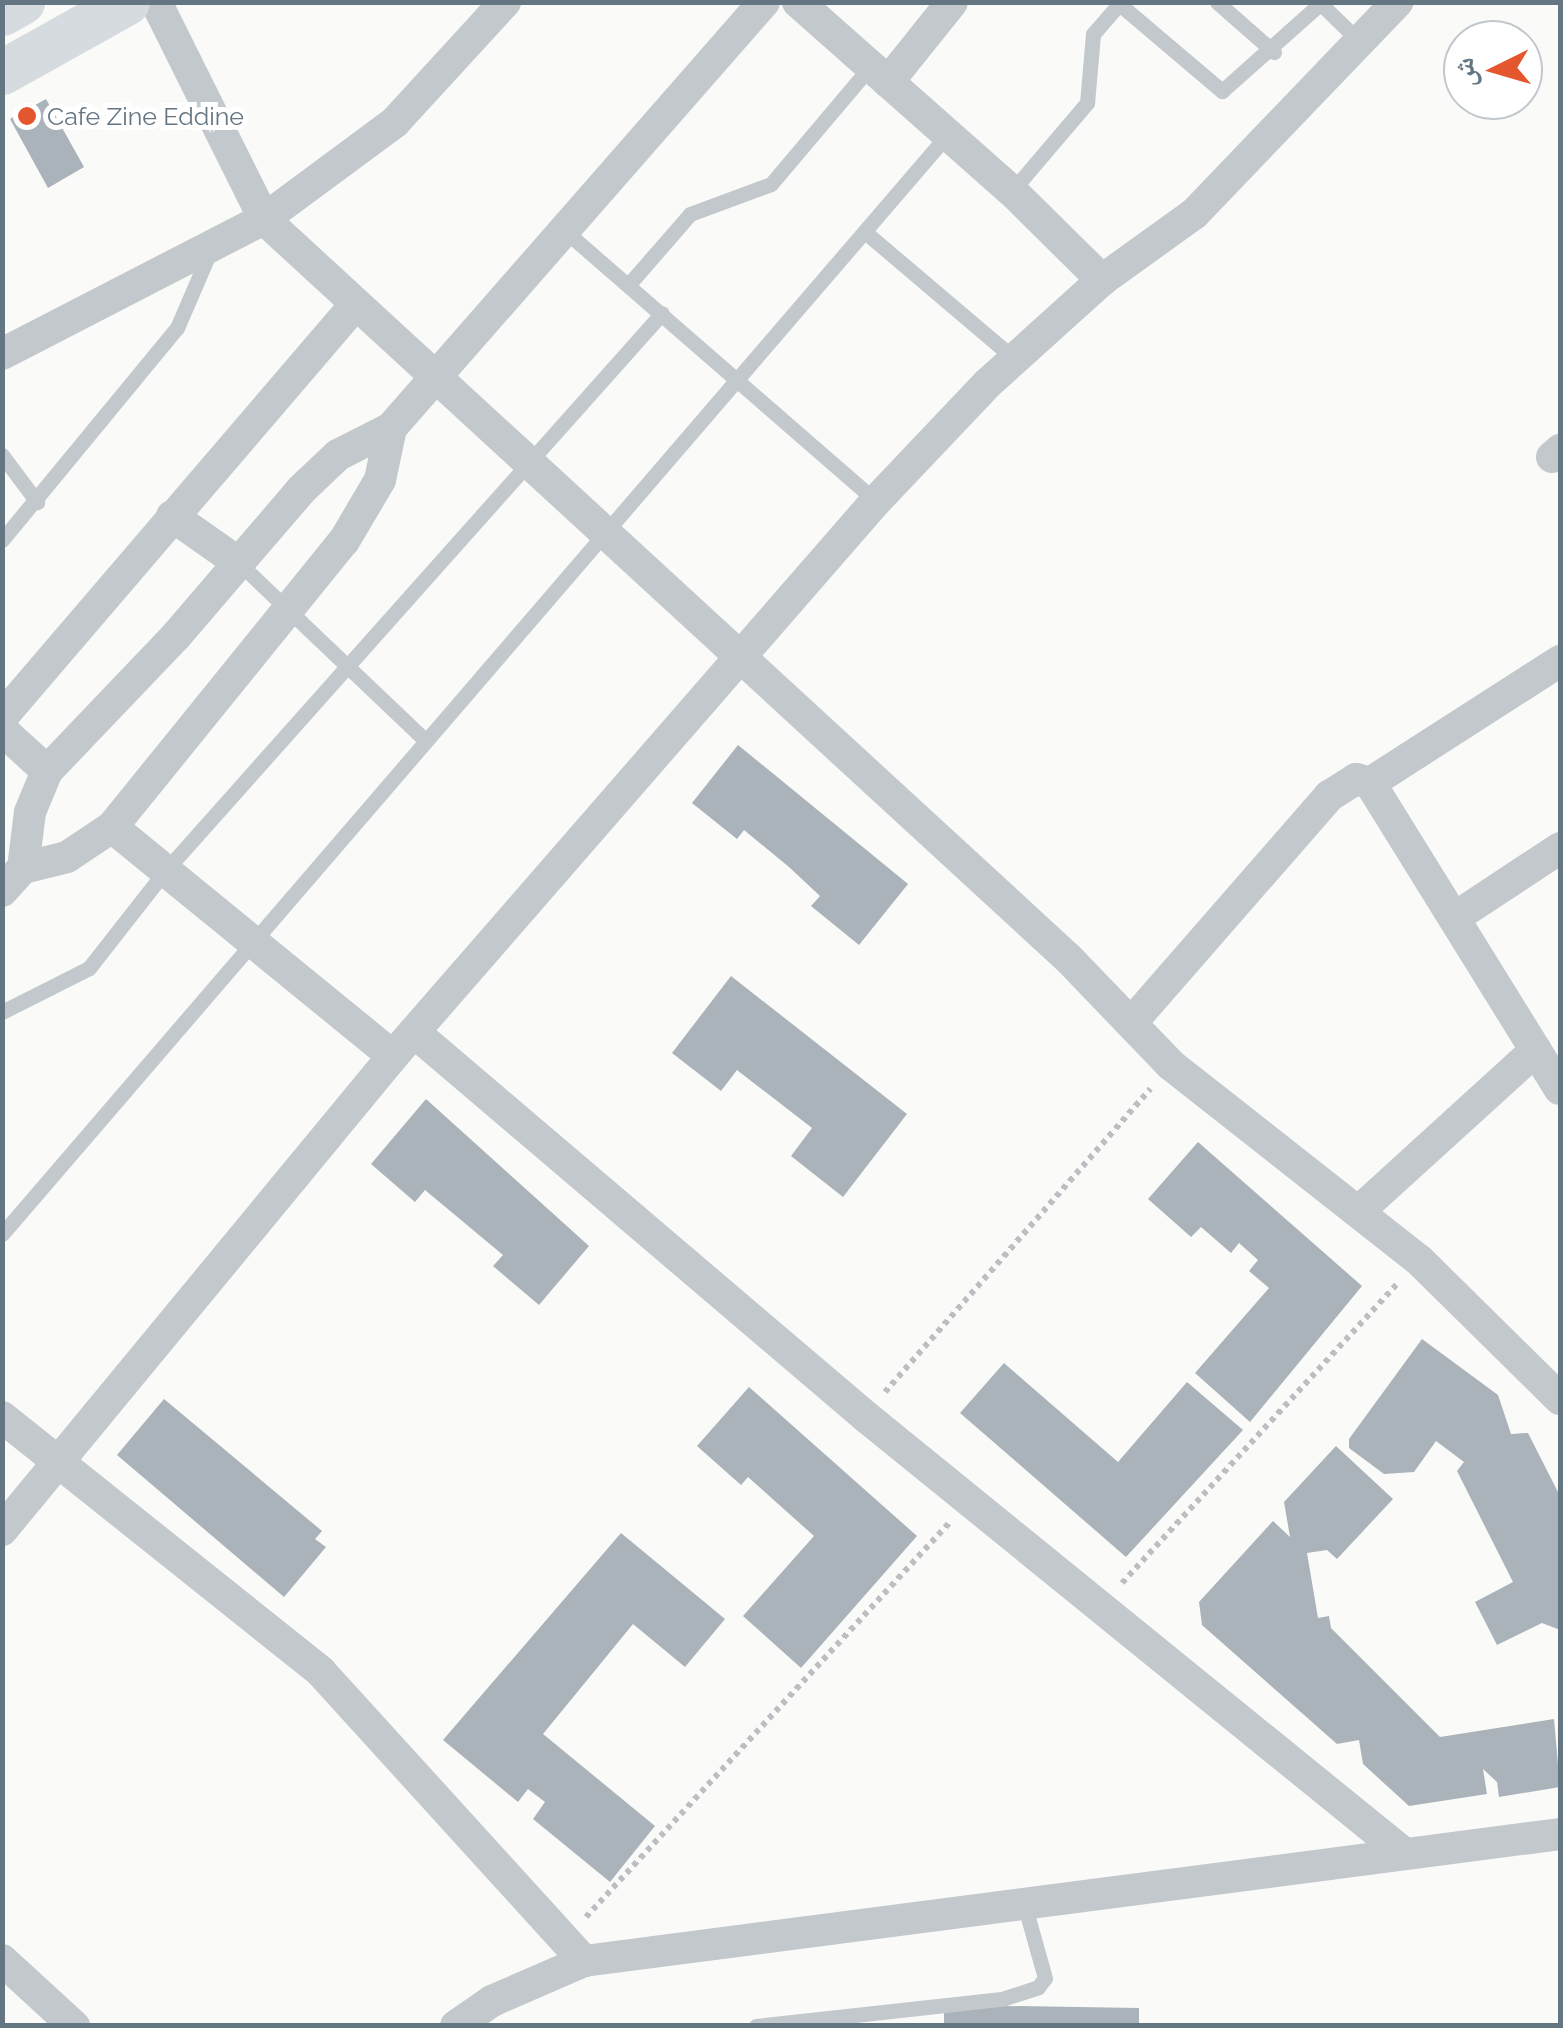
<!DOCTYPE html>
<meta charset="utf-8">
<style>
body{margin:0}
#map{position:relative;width:1563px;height:2028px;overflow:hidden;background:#fafaf8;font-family:Raleway,"Noto Naskh Arabic",sans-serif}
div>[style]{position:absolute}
.building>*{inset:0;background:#aab3b9}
.path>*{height:6px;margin-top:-3px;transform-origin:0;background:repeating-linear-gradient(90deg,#bbbfc2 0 5px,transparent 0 10px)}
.lane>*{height:15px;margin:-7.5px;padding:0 7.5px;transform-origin:7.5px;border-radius:7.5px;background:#c3c8cc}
.street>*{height:32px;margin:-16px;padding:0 16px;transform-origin:16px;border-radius:16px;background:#c3c8cc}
.secondary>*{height:45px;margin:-22.5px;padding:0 22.5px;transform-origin:22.5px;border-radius:22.5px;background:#d6dbdf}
.dots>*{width:28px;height:28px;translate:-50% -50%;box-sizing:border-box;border:5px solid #fff;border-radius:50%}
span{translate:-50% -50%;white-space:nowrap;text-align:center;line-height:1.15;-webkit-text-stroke:10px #fff;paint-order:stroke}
.poi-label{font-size:25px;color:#657683}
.left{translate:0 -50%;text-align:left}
.frame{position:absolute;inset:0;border:5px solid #657683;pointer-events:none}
.north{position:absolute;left:1443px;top:20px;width:100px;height:100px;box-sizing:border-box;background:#fff;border:2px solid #c1c8cd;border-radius:50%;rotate:265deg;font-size:28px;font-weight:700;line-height:40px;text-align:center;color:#657683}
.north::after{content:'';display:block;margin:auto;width:35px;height:45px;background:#e4572e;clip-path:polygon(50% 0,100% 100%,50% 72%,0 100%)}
</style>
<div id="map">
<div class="building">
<div style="clip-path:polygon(46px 99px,84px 167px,48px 188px,10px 119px)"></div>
<div style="clip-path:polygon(738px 745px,908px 884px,859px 945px,811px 906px,820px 896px,789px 867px,744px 830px,737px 839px,692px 803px)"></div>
<div style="clip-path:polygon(731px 976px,907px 1114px,843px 1197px,791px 1156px,812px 1128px,737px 1070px,721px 1091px,672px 1053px)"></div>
<div style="clip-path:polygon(426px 1099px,589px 1246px,539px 1305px,493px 1266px,503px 1255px,425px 1190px,415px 1202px,371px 1164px)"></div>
<div style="clip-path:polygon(1198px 1142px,1362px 1286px,1250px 1422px,1195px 1373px,1269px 1288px,1249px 1271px,1258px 1260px,1239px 1243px,1231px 1253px,1201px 1227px,1191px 1237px,1148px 1199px)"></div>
<div style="clip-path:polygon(1422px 1339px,1498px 1395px,1511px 1434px,1528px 1433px,1560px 1496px,1560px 1630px,1542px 1623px,1497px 1645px,1475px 1602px,1513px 1582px,1457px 1471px,1464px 1462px,1436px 1441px,1414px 1472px,1384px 1474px,1349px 1448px,1349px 1439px)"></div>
<div style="clip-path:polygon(1004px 1363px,1118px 1462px,1187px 1382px,1243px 1430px,1126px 1557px,960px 1413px)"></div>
<div style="clip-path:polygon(749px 1387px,917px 1536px,801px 1668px,743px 1616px,814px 1536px,748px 1477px,741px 1485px,697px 1446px)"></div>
<div style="clip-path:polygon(164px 1399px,322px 1531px,315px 1539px,326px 1547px,284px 1597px,117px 1455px)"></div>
<div style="clip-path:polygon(1336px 1446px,1393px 1499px,1337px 1559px,1327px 1550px,1307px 1553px,1318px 1618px,1329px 1616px,1331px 1628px,1440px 1737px,1554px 1719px,1560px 1787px,1499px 1797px,1497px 1782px,1483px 1769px,1487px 1794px,1409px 1806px,1363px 1764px,1359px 1740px,1337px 1744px,1202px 1625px,1199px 1602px,1273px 1521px,1290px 1537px,1284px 1502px)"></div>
<div style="clip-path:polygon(621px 1533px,725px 1619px,685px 1667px,633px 1624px,543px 1734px,655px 1826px,610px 1882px,533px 1819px,545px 1802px,528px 1789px,518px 1802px,443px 1740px)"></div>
<div style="clip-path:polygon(944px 2005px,1139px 2008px,1139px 2026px,944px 2026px)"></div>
</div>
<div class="path">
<div style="left:885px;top:1392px;width:403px;rotate:-48.8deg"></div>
<div style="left:1122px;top:1583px;width:408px;rotate:-47.4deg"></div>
<div style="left:586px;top:1917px;width:537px;rotate:-47.34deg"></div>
</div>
<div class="lane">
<div style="left:1117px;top:2px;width:138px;rotate:40.3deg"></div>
<div style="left:1222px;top:91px;width:134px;rotate:-41.7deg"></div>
<div style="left:1217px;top:2px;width:76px;rotate:41.3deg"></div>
<div style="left:1321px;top:4px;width:56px;rotate:44.3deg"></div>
<div style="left:1012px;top:191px;width:116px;rotate:-49.6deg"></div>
<div style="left:1087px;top:103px;width:69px;rotate:-85deg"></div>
<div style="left:1093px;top:34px;width:40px;rotate:-49deg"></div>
<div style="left:564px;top:230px;width:413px;rotate:41deg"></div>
<div style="left:865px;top:232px;width:197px;rotate:40.3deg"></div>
<div style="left:630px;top:283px;width:91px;rotate:-49deg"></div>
<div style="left:690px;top:214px;width:86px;rotate:-20.3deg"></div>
<div style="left:771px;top:184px;width:153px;rotate:-49.8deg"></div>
<div style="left:2px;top:455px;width:59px;rotate:53.3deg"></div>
<div style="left:2px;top:540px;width:275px;rotate:-50.5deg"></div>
<div style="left:177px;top:328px;width:86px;rotate:-66.7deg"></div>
<div style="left:239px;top:563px;width:258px;rotate:43.6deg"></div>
<div style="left:2px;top:1012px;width:97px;rotate:-26.8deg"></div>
<div style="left:89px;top:968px;width:123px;rotate:-51.9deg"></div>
<div style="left:165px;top:871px;width:747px;rotate:-48.31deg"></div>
<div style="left:2px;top:1234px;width:1451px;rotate:-49.3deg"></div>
<div style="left:756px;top:2026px;width:247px;rotate:-6.3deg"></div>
<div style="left:1002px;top:1999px;width:38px;rotate:-18deg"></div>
<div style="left:1038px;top:1987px;width:11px;rotate:-52deg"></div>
<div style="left:1045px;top:1978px;width:74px;rotate:-105.7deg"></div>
</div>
<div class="street">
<div style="left:156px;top:2px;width:242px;rotate:63.5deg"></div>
<div style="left:264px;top:219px;width:1093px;rotate:42.59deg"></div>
<div style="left:1069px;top:959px;width:147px;rotate:46.1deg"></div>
<div style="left:1171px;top:1065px;width:315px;rotate:38.2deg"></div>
<div style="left:1419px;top:1260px;width:198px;rotate:44.6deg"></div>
<div style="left:798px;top:2px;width:286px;rotate:41.5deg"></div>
<div style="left:1012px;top:191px;width:127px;rotate:44.7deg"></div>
<div style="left:888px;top:82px;width:102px;rotate:-51.3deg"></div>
<div style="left:2px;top:354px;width:295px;rotate:-27.3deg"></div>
<div style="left:264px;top:219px;width:163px;rotate:-36.5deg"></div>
<div style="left:395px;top:122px;width:163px;rotate:-47.5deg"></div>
<div style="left:1552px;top:457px;width:11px;rotate:-41deg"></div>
<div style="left:172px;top:516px;width:82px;rotate:35deg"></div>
<div style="left:2px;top:717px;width:543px;rotate:-49.41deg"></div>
<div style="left:2px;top:730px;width:61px;rotate:42.3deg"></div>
<div style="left:1370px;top:783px;width:226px;rotate:-32.7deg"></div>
<div style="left:112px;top:827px;width:362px;rotate:39.2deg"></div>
<div style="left:23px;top:868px;width:45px;rotate:-14deg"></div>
<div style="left:67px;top:857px;width:54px;rotate:-33.7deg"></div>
<div style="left:112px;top:827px;width:368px;rotate:-51deg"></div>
<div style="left:344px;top:541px;width:71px;rotate:-59.5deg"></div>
<div style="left:380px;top:480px;width:53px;rotate:-78.1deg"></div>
<div style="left:2px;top:891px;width:31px;rotate:-48deg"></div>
<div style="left:23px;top:868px;width:56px;rotate:-82.9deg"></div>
<div style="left:30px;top:812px;width:44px;rotate:-67.5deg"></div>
<div style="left:47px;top:771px;width:187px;rotate:-46.3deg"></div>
<div style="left:176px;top:636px;width:192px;rotate:-49.4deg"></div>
<div style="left:301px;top:490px;width:51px;rotate:-43.4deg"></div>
<div style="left:338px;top:455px;width:59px;rotate:-27deg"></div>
<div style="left:391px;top:428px;width:566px;rotate:-48.8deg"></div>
<div style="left:1454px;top:918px;width:127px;rotate:-33.4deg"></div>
<div style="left:1132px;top:1022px;width:300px;rotate:-48.9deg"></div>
<div style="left:1329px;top:796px;width:32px;rotate:-32deg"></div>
<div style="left:1356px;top:779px;width:15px;rotate:16deg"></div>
<div style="left:1370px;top:783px;width:360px;rotate:58.2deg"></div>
<div style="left:414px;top:1032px;width:592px;rotate:40.41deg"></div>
<div style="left:865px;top:1416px;width:690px;rotate:39.06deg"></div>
<div style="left:1359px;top:1211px;width:239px;rotate:-42.3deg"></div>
<div style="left:2px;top:1417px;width:408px;rotate:38.6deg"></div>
<div style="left:321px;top:1672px;width:391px;rotate:47.7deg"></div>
<div style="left:2px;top:1530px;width:614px;rotate:-50.48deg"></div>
<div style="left:393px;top:1056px;width:736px;rotate:-48.97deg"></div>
<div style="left:876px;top:501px;width:161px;rotate:-46.5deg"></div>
<div style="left:987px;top:384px;width:155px;rotate:-42.1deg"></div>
<div style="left:1102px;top:280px;width:113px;rotate:-35.7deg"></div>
<div style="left:1194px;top:214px;width:294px;rotate:-46.2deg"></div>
<div style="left:2px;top:1960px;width:98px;rotate:42.5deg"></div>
<div style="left:456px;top:2026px;width:44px;rotate:-34.8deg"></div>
<div style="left:492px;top:2001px;width:100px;rotate:-23.5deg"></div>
<div style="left:584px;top:1961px;width:984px;rotate:-7.41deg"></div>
</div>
<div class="secondary">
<div style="left:2px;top:13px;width:23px;rotate:-29deg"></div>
<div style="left:2px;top:72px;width:143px;rotate:-29.2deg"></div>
</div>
<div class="dots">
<div style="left:27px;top:116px;background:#e4572e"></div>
</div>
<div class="poi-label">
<span class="left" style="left:47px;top:116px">Cafe Zine Eddine</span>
</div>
<div class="frame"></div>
<div class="north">ش</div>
</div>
